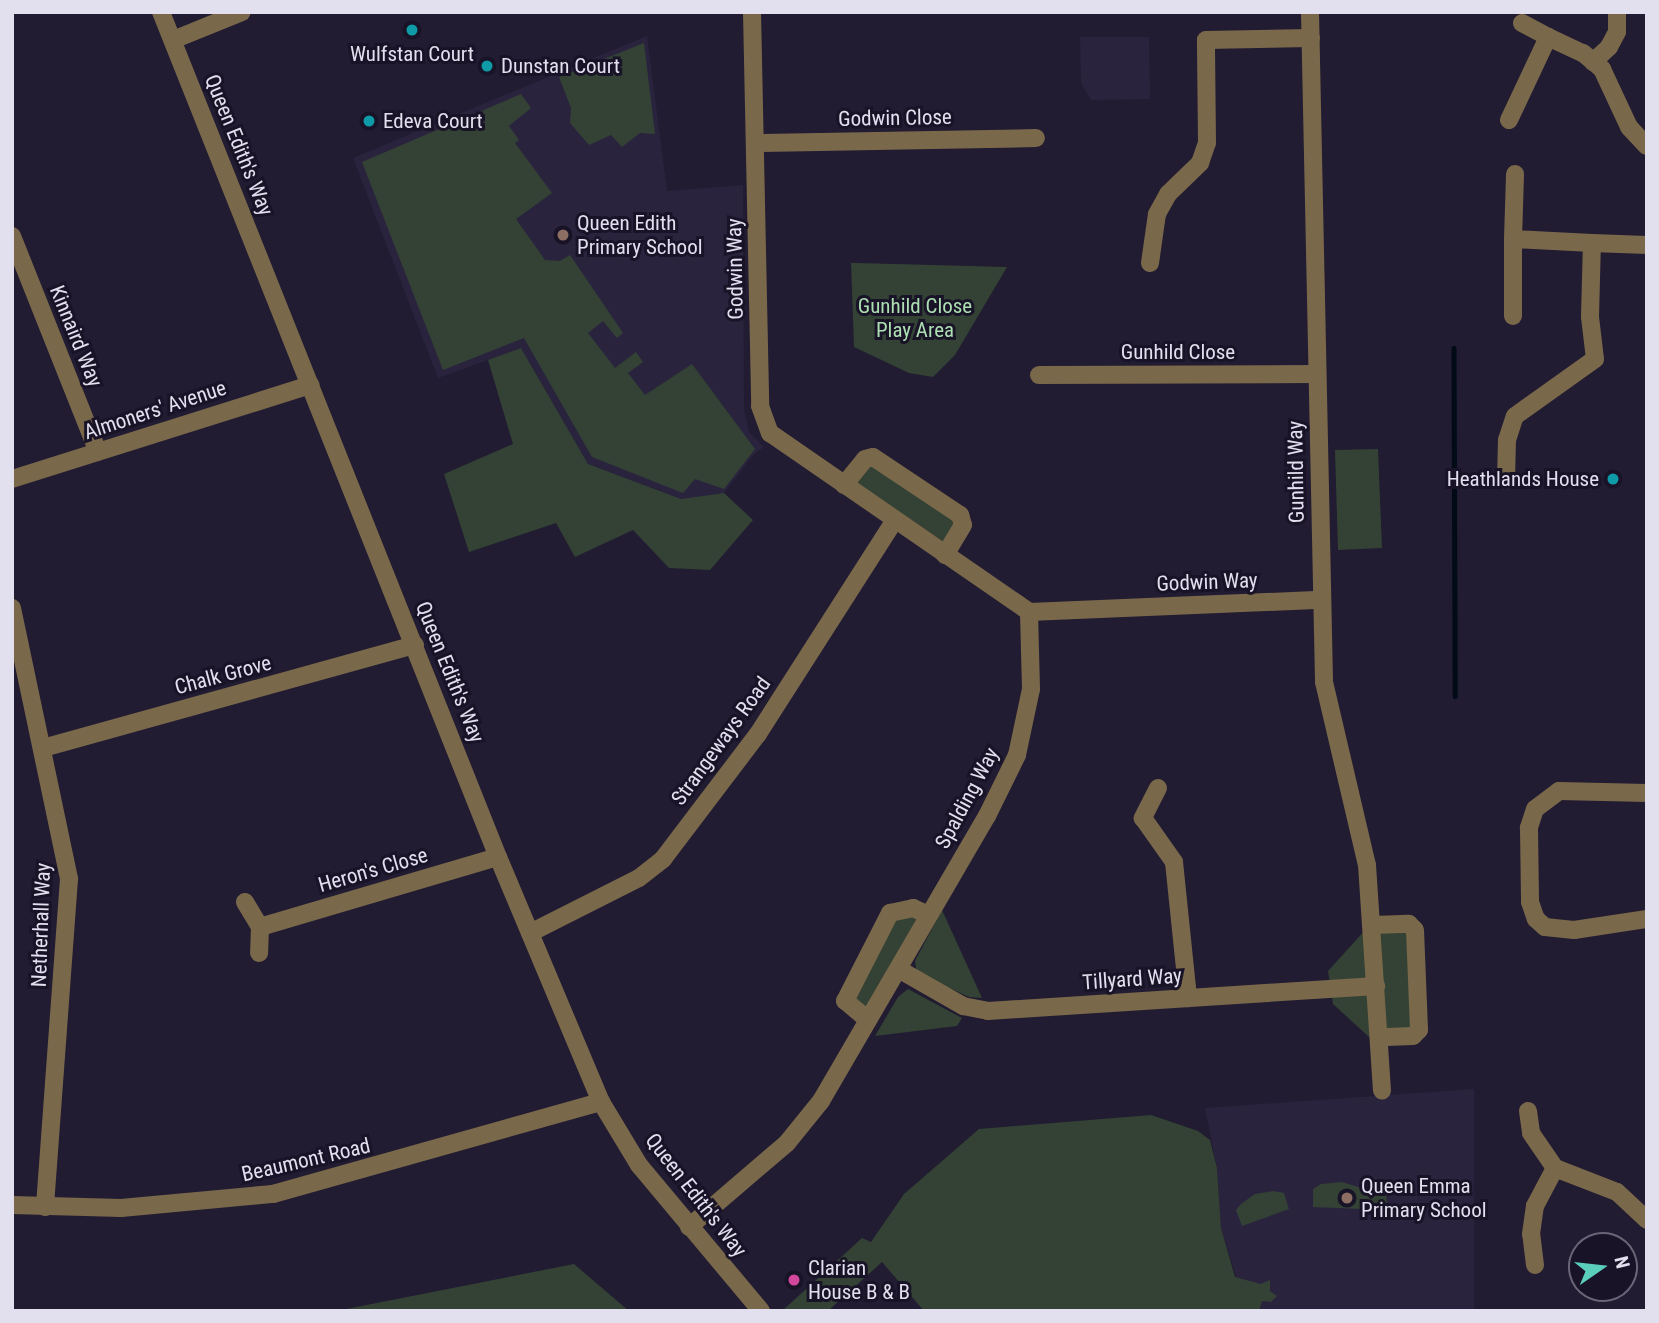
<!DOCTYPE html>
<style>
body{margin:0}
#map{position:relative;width:1659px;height:1323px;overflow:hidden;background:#211c31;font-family:"Roboto Condensed",sans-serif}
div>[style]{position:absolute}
.built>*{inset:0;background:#2a233e}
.green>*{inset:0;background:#334234}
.stream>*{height:4.5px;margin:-2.25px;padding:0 2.25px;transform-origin:2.25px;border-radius:2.25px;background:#000b16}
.minor>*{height:18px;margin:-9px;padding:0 9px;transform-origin:9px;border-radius:9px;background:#7a684b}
.dots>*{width:19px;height:19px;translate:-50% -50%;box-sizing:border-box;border:4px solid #181327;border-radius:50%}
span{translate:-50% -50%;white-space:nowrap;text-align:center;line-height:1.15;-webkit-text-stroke:6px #181327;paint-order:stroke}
.poi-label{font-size:21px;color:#e2dfee}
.left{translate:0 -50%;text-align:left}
.right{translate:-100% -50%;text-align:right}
.street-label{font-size:21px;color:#e2dfee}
.park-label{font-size:21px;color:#addfb3}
.frame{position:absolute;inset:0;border:14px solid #e2dfee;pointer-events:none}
.north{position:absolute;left:1568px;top:1232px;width:70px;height:70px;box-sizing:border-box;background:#181327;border:2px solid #696577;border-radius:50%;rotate:76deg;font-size:19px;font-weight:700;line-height:28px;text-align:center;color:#e2dfee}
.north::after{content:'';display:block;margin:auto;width:24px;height:32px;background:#5bcebb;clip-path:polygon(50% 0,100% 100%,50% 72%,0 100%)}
</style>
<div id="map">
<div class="built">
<div style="clip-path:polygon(647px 36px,667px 191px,743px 185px,744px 409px,749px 432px,764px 447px,754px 454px,724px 493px,681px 499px,588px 464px,521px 348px,438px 378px,353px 158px)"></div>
<div style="clip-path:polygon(1080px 37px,1149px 37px,1150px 99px,1091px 100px,1081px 83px)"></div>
<div style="clip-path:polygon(1474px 1089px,1474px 1311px,1247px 1311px,1221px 1228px,1217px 1168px,1205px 1108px)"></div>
</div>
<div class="green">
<div style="clip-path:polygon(644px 43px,655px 134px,640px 133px,622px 147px,611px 135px,589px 145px,570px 123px,571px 108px,559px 77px)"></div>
<div style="clip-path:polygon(521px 94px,531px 108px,509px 126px,519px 140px,515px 143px,552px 193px,516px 219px,545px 260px,560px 261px,570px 255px,623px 333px,617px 338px,603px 321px,588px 333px,615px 368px,636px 352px,643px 362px,628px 373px,645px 395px,692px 364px,755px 449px,724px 489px,695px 479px,683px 493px,592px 457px,524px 338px,443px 370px,362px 162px)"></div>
<div style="clip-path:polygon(851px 263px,857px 263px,1007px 267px,955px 355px,933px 377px,909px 373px,854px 347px)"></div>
<div style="clip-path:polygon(521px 348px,588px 464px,681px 499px,724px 493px,753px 520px,710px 570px,669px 568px,633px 530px,575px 557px,556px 523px,469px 552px,444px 474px,513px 444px,488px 360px)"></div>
<div style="clip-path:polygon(1378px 449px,1382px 548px,1338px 550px,1335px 450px)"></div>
<div style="clip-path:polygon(864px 458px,959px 515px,951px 547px,849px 477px)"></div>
<div style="clip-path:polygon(942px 910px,982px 998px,969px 997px,917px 973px,915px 961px)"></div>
<div style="clip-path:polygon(904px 911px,918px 918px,864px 1011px,851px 1001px,890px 923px)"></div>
<div style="clip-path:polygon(1408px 923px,1413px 1036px,1369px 1037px,1333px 1004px,1328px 971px,1367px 928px)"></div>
<div style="clip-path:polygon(908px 989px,962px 1018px,957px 1026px,875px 1036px,898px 997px)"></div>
<div style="clip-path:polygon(1151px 1115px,1198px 1131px,1210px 1140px,1217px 1168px,1221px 1228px,1235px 1277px,1261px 1284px,1270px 1280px,1270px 1291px,1277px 1296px,1271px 1302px,1262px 1301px,1259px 1311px,924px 1311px,882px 1262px,828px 1311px,782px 1311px,862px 1238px,871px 1242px,904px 1194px,979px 1129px)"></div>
<div style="clip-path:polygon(1375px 1178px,1386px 1182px,1387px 1210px,1313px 1207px,1313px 1189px,1321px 1184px,1342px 1182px,1368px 1190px)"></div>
<div style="clip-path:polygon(1273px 1191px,1284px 1193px,1289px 1209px,1242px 1226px,1236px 1210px,1241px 1204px,1255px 1194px)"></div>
<div style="clip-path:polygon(574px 1264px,629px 1311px,336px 1311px)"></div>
</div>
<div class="stream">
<div style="left:1454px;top:348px;width:348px;rotate:89.8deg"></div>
</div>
<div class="minor">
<div style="left:161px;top:12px;width:910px;rotate:68.26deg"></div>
<div style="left:498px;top:857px;width:266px;rotate:67.2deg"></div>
<div style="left:601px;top:1102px;width:74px;rotate:58.9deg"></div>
<div style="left:639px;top:1165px;width:190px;rotate:50.1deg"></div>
<div style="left:752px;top:12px;width:394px;rotate:88.8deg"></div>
<div style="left:760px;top:406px;width:29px;rotate:70deg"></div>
<div style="left:770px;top:433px;width:315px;rotate:34.6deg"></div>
<div style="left:1029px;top:612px;width:292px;rotate:-2.4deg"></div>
<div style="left:1310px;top:12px;width:670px;rotate:88.8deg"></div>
<div style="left:1324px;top:682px;width:188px;rotate:76.8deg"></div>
<div style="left:1367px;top:865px;width:226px;rotate:86.2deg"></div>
<div style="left:1522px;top:23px;width:30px;rotate:28deg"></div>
<div style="left:173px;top:40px;width:74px;rotate:-22.1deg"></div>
<div style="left:1593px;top:62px;width:22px;rotate:-43deg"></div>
<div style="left:1609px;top:47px;width:17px;rotate:-62deg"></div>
<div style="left:1617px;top:32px;width:20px;rotate:-90deg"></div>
<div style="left:1509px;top:120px;width:92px;rotate:-64.8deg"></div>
<div style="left:1548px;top:37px;width:38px;rotate:25deg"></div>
<div style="left:1583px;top:53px;width:25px;rotate:40deg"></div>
<div style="left:1602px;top:69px;width:64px;rotate:65deg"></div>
<div style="left:1629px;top:127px;width:26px;rotate:47deg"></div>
<div style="left:755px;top:143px;width:281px;rotate:-1deg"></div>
<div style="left:12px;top:236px;width:232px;rotate:68.3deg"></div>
<div style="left:1513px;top:239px;width:65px;rotate:-88.2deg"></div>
<div style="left:1150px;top:263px;width:49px;rotate:-81.9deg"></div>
<div style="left:1157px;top:214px;width:23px;rotate:-61deg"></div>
<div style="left:1168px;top:194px;width:45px;rotate:-44.1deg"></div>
<div style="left:1200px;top:163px;width:21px;rotate:-71deg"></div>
<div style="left:1207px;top:143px;width:103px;rotate:-90.6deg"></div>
<div style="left:1206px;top:40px;width:105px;rotate:-1.1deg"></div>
<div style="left:1513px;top:316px;width:77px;rotate:-90deg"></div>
<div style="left:1513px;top:239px;width:79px;rotate:2.9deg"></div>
<div style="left:1039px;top:375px;width:277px;rotate:-0.2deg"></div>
<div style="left:12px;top:479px;width:313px;rotate:-17.5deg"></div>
<div style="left:1506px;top:480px;width:40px;rotate:-88.6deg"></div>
<div style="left:1507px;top:440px;width:25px;rotate:-72deg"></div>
<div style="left:1515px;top:416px;width:98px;rotate:-35.5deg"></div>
<div style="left:1595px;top:359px;width:42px;rotate:-96.8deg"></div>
<div style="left:1590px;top:317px;width:74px;rotate:-88.5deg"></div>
<div style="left:1592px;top:243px;width:55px;rotate:2.1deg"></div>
<div style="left:844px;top:485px;width:33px;rotate:-51deg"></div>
<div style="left:865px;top:459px;width:8px;rotate:-14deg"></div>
<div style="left:873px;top:457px;width:105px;rotate:33.7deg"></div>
<div style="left:960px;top:515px;width:10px;rotate:73deg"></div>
<div style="left:963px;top:525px;width:35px;rotate:121deg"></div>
<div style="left:12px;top:608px;width:277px;rotate:78.1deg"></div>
<div style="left:69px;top:879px;width:329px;rotate:94.2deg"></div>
<div style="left:43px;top:748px;width:386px;rotate:-15.5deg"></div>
<div style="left:1158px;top:788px;width:34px;rotate:117deg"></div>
<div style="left:1143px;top:818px;width:54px;rotate:54.8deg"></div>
<div style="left:1174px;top:862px;width:137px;rotate:84.1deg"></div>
<div style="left:1647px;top:793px;width:88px;rotate:-178.7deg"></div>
<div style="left:1559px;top:791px;width:30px;rotate:143deg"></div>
<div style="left:1535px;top:809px;width:20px;rotate:108deg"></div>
<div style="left:1529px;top:828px;width:74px;rotate:89.2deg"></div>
<div style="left:1530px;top:902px;width:18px;rotate:71deg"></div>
<div style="left:1536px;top:919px;width:12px;rotate:42deg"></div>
<div style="left:1545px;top:927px;width:29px;rotate:6deg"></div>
<div style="left:1574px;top:930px;width:74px;rotate:-8.6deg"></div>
<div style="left:245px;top:902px;width:29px;rotate:59deg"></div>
<div style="left:260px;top:927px;width:26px;rotate:92deg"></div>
<div style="left:1373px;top:925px;width:36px;rotate:-2deg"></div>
<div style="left:1409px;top:924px;width:8px;rotate:45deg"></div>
<div style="left:1415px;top:930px;width:100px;rotate:87.7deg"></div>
<div style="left:1419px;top:1030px;width:8px;rotate:135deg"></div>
<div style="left:1413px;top:1036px;width:33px;rotate:178deg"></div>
<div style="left:260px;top:927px;width:248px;rotate:-16.4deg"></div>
<div style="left:530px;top:933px;width:122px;rotate:-26.8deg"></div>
<div style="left:639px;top:878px;width:31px;rotate:-38deg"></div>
<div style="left:663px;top:859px;width:157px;rotate:-52.8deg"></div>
<div style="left:758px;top:734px;width:254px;rotate:-57.4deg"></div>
<div style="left:900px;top:970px;width:73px;rotate:29.7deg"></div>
<div style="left:963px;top:1006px;width:25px;rotate:11deg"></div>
<div style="left:988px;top:1011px;width:389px;rotate:-3.7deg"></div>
<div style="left:868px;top:1020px;width:30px;rotate:-140deg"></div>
<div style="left:845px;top:1001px;width:99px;rotate:-62.9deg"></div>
<div style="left:890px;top:913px;width:24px;rotate:-12deg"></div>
<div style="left:913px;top:908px;width:17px;rotate:24deg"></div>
<div style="left:1528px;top:1111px;width:22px;rotate:82deg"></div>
<div style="left:1531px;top:1133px;width:42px;rotate:55.6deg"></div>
<div style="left:1555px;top:1168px;width:66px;rotate:21.2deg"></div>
<div style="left:1617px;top:1192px;width:41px;rotate:43deg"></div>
<div style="left:12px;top:1205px;width:109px;rotate:1.6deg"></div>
<div style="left:121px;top:1208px;width:153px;rotate:-5.3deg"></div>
<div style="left:273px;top:1194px;width:341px;rotate:-15.7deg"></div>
<div style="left:689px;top:1227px;width:129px;rotate:-40.6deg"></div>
<div style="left:787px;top:1143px;width:54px;rotate:-51deg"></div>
<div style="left:821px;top:1101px;width:330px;rotate:-59.8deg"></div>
<div style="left:987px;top:816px;width:68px;rotate:-63.8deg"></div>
<div style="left:1017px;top:755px;width:67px;rotate:-78deg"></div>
<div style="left:1031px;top:689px;width:77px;rotate:-91.5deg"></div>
<div style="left:1535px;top:1265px;width:31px;rotate:-97deg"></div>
<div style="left:1531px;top:1234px;width:28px;rotate:-82deg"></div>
<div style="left:1535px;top:1206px;width:43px;rotate:-62.2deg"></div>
</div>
<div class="dots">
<div style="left:412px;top:30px;background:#0f9aa8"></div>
<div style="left:487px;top:66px;background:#0f9aa8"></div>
<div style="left:369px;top:121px;background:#0f9aa8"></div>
<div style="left:563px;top:235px;background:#8d6e63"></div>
<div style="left:1613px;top:479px;background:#0f9aa8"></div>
<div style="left:1347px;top:1198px;background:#8d6e63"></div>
<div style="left:794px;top:1280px;background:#d1479c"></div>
</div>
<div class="poi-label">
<span style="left:412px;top:54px">Wulfstan Court</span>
<span class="left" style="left:501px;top:66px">Dunstan Court</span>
<span class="left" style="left:383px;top:121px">Edeva Court</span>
<span class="left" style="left:577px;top:235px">Queen Edith<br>Primary School</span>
<span class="right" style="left:1599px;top:479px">Heathlands House</span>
<span class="left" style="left:1361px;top:1198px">Queen Emma<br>Primary School</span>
<span class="left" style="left:808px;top:1280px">Clarian<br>House B &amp; B</span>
</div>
<div class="street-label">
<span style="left:895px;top:118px;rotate:-1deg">Godwin Close</span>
<span style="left:239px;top:145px;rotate:68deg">Queen Edith's Way</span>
<span style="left:735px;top:269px;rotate:-91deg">Godwin Way</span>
<span style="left:76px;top:336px;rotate:68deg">Kinnaird Way</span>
<span style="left:1178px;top:352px">Gunhild Close</span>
<span style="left:155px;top:410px;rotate:-18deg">Almoners' Avenue</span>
<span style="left:1296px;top:472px;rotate:-91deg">Gunhild Way</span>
<span style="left:1207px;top:582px;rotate:-2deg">Godwin Way</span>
<span style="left:450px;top:672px;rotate:68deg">Queen Edith's Way</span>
<span style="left:223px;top:675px;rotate:-15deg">Chalk Grove</span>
<span style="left:721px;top:741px;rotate:-54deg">Strangeways Road</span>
<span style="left:967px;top:798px;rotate:-62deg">Spalding Way</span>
<span style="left:373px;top:870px;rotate:-16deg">Heron's Close</span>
<span style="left:41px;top:925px;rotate:-88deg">Netherhall Way</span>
<span style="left:1132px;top:979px;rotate:-4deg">Tillyard Way</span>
<span style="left:306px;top:1160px;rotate:-13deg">Beaumont Road</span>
<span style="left:696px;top:1195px;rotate:52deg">Queen Edith's Way</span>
</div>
<div class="park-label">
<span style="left:915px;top:318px">Gunhild Close<br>Play Area</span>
</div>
<div class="frame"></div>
<div class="north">N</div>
</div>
